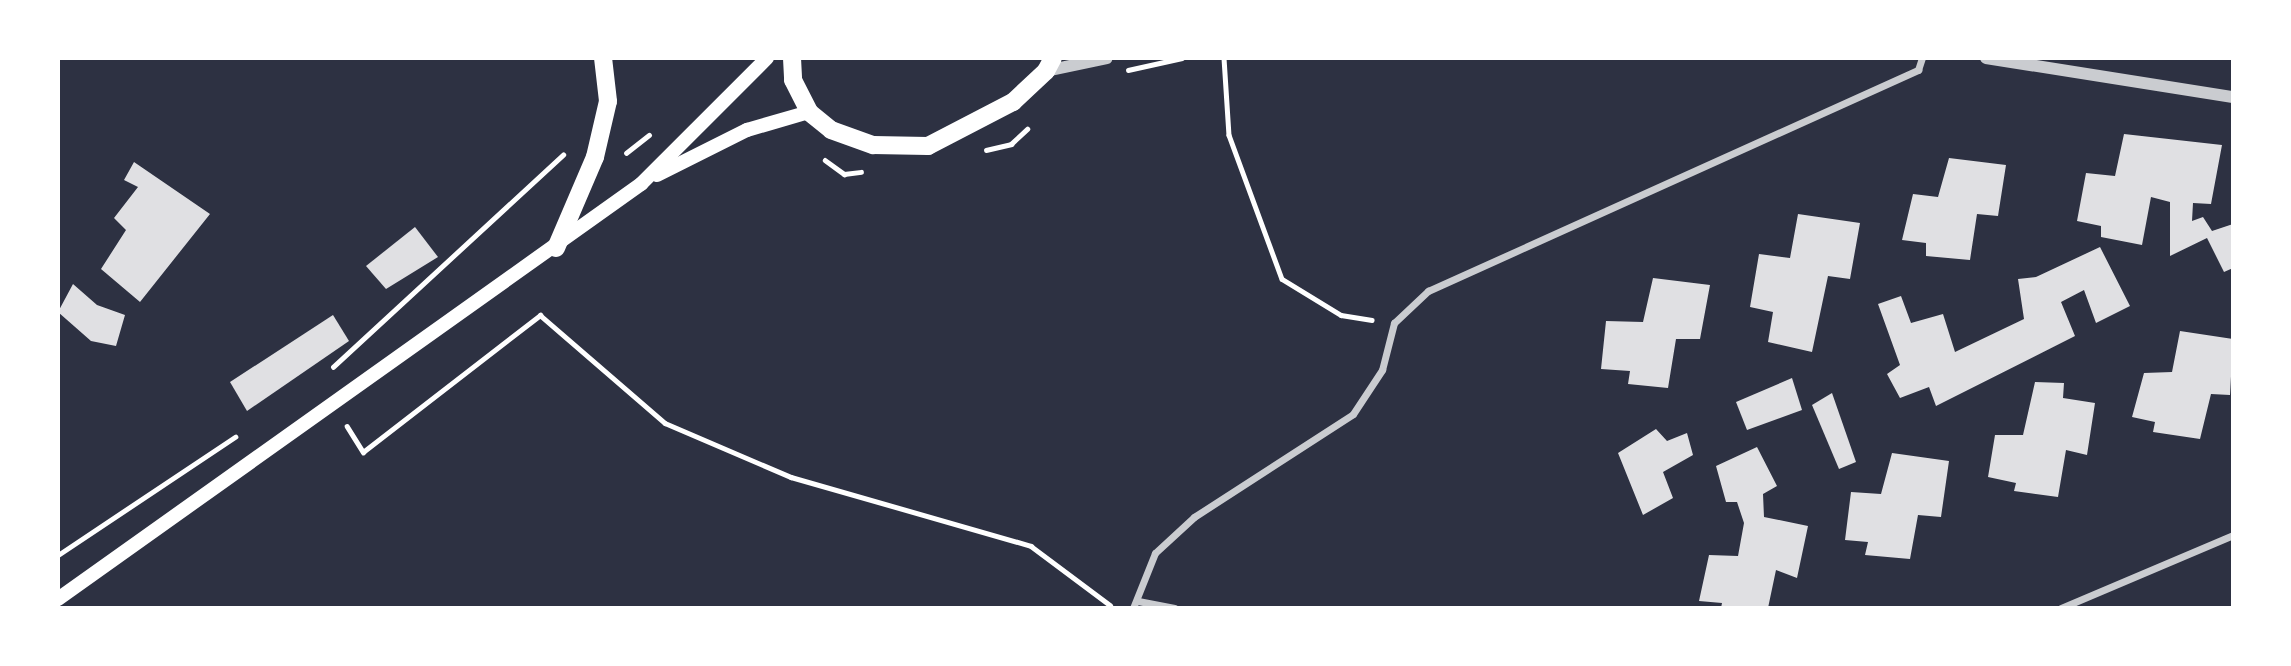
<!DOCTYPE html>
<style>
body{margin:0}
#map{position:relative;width:2291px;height:666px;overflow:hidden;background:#2d3142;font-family:Lato,sans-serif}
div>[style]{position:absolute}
.building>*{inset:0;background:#e0e0e3}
.path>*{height:4.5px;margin:-2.25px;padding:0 2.25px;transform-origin:2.25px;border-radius:2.25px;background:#fff}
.minor>*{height:7px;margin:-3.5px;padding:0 3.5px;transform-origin:3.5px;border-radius:3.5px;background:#caccd0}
.tertiary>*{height:12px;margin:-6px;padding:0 6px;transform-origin:6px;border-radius:6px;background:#caccd0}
.secondary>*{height:14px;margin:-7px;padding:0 7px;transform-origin:7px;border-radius:7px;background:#fff}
.primary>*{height:18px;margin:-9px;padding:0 9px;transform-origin:9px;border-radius:9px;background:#fff}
span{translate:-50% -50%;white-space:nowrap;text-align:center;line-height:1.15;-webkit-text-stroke:6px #fff;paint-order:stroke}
.frame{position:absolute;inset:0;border:60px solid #fff;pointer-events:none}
</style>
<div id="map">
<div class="building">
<div style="clip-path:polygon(2124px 134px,2222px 145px,2211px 204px,2193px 203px,2192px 221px,2203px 217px,2212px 231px,2233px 224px,2233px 268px,2224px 272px,2207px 238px,2170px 256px,2170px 202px,2151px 197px,2142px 245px,2101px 237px,2101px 226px,2077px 221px,2086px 173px,2115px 176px)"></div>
<div style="clip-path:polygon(1949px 158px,2006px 165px,1998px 216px,1977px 214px,1970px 260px,1926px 256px,1926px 243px,1902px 240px,1913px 194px,1938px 197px)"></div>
<div style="clip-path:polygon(134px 162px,210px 214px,140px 302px,101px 269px,126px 230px,114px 218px,138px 187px,124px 180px)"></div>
<div style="clip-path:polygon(1798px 214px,1860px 223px,1850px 279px,1828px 276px,1812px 352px,1768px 342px,1773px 312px,1750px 307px,1759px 254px,1790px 258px)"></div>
<div style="clip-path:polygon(415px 227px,438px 257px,386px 289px,366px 266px)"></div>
<div style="clip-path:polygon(2100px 247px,2130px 306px,2096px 323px,2084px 290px,2061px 302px,2075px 336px,1936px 406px,1929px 387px,1900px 398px,1887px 374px,1900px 365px,1878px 304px,1901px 296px,1911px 323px,1943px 314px,1955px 352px,2024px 319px,2018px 279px,2036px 277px)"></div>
<div style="clip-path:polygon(1653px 278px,1710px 285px,1700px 339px,1676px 339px,1668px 388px,1628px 384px,1630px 371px,1601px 369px,1606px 321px,1643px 322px)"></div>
<div style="clip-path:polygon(73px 284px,97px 305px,125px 315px,116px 346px,91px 341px,58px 312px)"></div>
<div style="clip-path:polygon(333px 315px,349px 341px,247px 411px,230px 382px)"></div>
<div style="clip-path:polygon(2180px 331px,2233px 339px,2230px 395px,2211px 394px,2200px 439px,2153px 432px,2155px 422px,2132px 417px,2144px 373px,2172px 372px)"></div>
<div style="clip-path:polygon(1792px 378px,1802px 410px,1747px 430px,1736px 402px)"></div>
<div style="clip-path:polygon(2035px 382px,2064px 383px,2063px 398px,2095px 403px,2087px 455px,2066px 450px,2058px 497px,2014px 491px,2016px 483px,1988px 477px,1995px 435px,2023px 435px)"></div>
<div style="clip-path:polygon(1832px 393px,1856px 462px,1839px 469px,1812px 405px)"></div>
<div style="clip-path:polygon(1656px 429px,1667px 441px,1687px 433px,1693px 455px,1663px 472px,1673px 498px,1643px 515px,1618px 453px)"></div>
<div style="clip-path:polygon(1757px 447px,1777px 486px,1763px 494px,1764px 517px,1808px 526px,1797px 578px,1776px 570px,1768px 608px,1721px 608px,1722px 603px,1699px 601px,1709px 555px,1738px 556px,1744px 523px,1737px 502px,1726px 502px,1716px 466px)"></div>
<div style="clip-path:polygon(1892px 453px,1949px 461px,1941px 517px,1918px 515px,1910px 559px,1865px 555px,1868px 542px,1845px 540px,1851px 492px,1881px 494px)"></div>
</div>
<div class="path">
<div style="left:1224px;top:58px;width:77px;rotate:86.3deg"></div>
<div style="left:1229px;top:135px;width:153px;rotate:69.8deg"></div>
<div style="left:1282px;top:279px;width:69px;rotate:31.4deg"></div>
<div style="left:1341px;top:315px;width:31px;rotate:9deg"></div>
<div style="left:1128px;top:70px;width:55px;rotate:-12.5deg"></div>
<div style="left:986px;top:150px;width:26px;rotate:-13deg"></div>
<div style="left:1011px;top:144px;width:22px;rotate:-43deg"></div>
<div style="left:626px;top:153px;width:29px;rotate:-38deg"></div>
<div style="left:825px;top:160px;width:24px;rotate:36deg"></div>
<div style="left:844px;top:174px;width:17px;rotate:-7deg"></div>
<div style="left:333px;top:367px;width:313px;rotate:-42.7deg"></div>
<div style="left:347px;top:426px;width:31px;rotate:58deg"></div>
<div style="left:363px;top:452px;width:224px;rotate:-37.7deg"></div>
<div style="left:540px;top:315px;width:165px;rotate:40.8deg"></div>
<div style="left:665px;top:423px;width:137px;rotate:23.2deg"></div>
<div style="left:791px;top:477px;width:250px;rotate:16deg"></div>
<div style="left:1031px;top:546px;width:99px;rotate:36.8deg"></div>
<div style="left:58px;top:555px;width:213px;rotate:-33.7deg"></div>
</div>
<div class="minor">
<div style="left:1138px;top:601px;width:37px;rotate:11deg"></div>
<div style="left:1133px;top:608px;width:59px;rotate:-68.2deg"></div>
<div style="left:1155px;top:553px;width:53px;rotate:-42.7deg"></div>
<div style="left:1194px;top:517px;width:189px;rotate:-32.9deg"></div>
<div style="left:1353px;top:414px;width:53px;rotate:-56.6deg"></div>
<div style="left:1382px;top:370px;width:49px;rotate:-75.7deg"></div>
<div style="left:1394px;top:323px;width:47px;rotate:-43.3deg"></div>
<div style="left:1428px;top:291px;width:538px;rotate:-24.28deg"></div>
<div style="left:1918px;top:70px;width:13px;rotate:-72deg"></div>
<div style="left:2061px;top:608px;width:187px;rotate:-23deg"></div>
</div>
<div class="tertiary">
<div style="left:1986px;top:58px;width:250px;rotate:9deg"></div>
<div style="left:1046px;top:71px;width:62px;rotate:-12deg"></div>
</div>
<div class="secondary">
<div style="left:657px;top:175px;width:101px;rotate:-26.6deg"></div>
<div style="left:747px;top:130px;width:65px;rotate:-16.2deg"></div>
<div style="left:58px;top:599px;width:716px;rotate:-35.44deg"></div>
<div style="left:641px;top:184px;width:178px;rotate:-45deg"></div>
</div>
<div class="primary">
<div style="left:792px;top:58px;width:22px;rotate:87deg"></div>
<div style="left:793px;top:80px;width:36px;rotate:63deg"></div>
<div style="left:809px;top:112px;width:28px;rotate:39deg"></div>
<div style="left:831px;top:130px;width:45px;rotate:19.7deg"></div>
<div style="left:873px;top:145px;width:55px;rotate:1deg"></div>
<div style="left:928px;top:146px;width:96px;rotate:-27.4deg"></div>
<div style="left:1013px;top:102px;width:45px;rotate:-43.2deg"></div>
<div style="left:1046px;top:71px;width:15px;rotate:-62deg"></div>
<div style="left:556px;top:248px;width:99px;rotate:-66.8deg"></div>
<div style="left:595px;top:157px;width:57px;rotate:-76.9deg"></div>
<div style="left:608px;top:101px;width:43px;rotate:-96.6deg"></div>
</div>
<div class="frame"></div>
</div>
